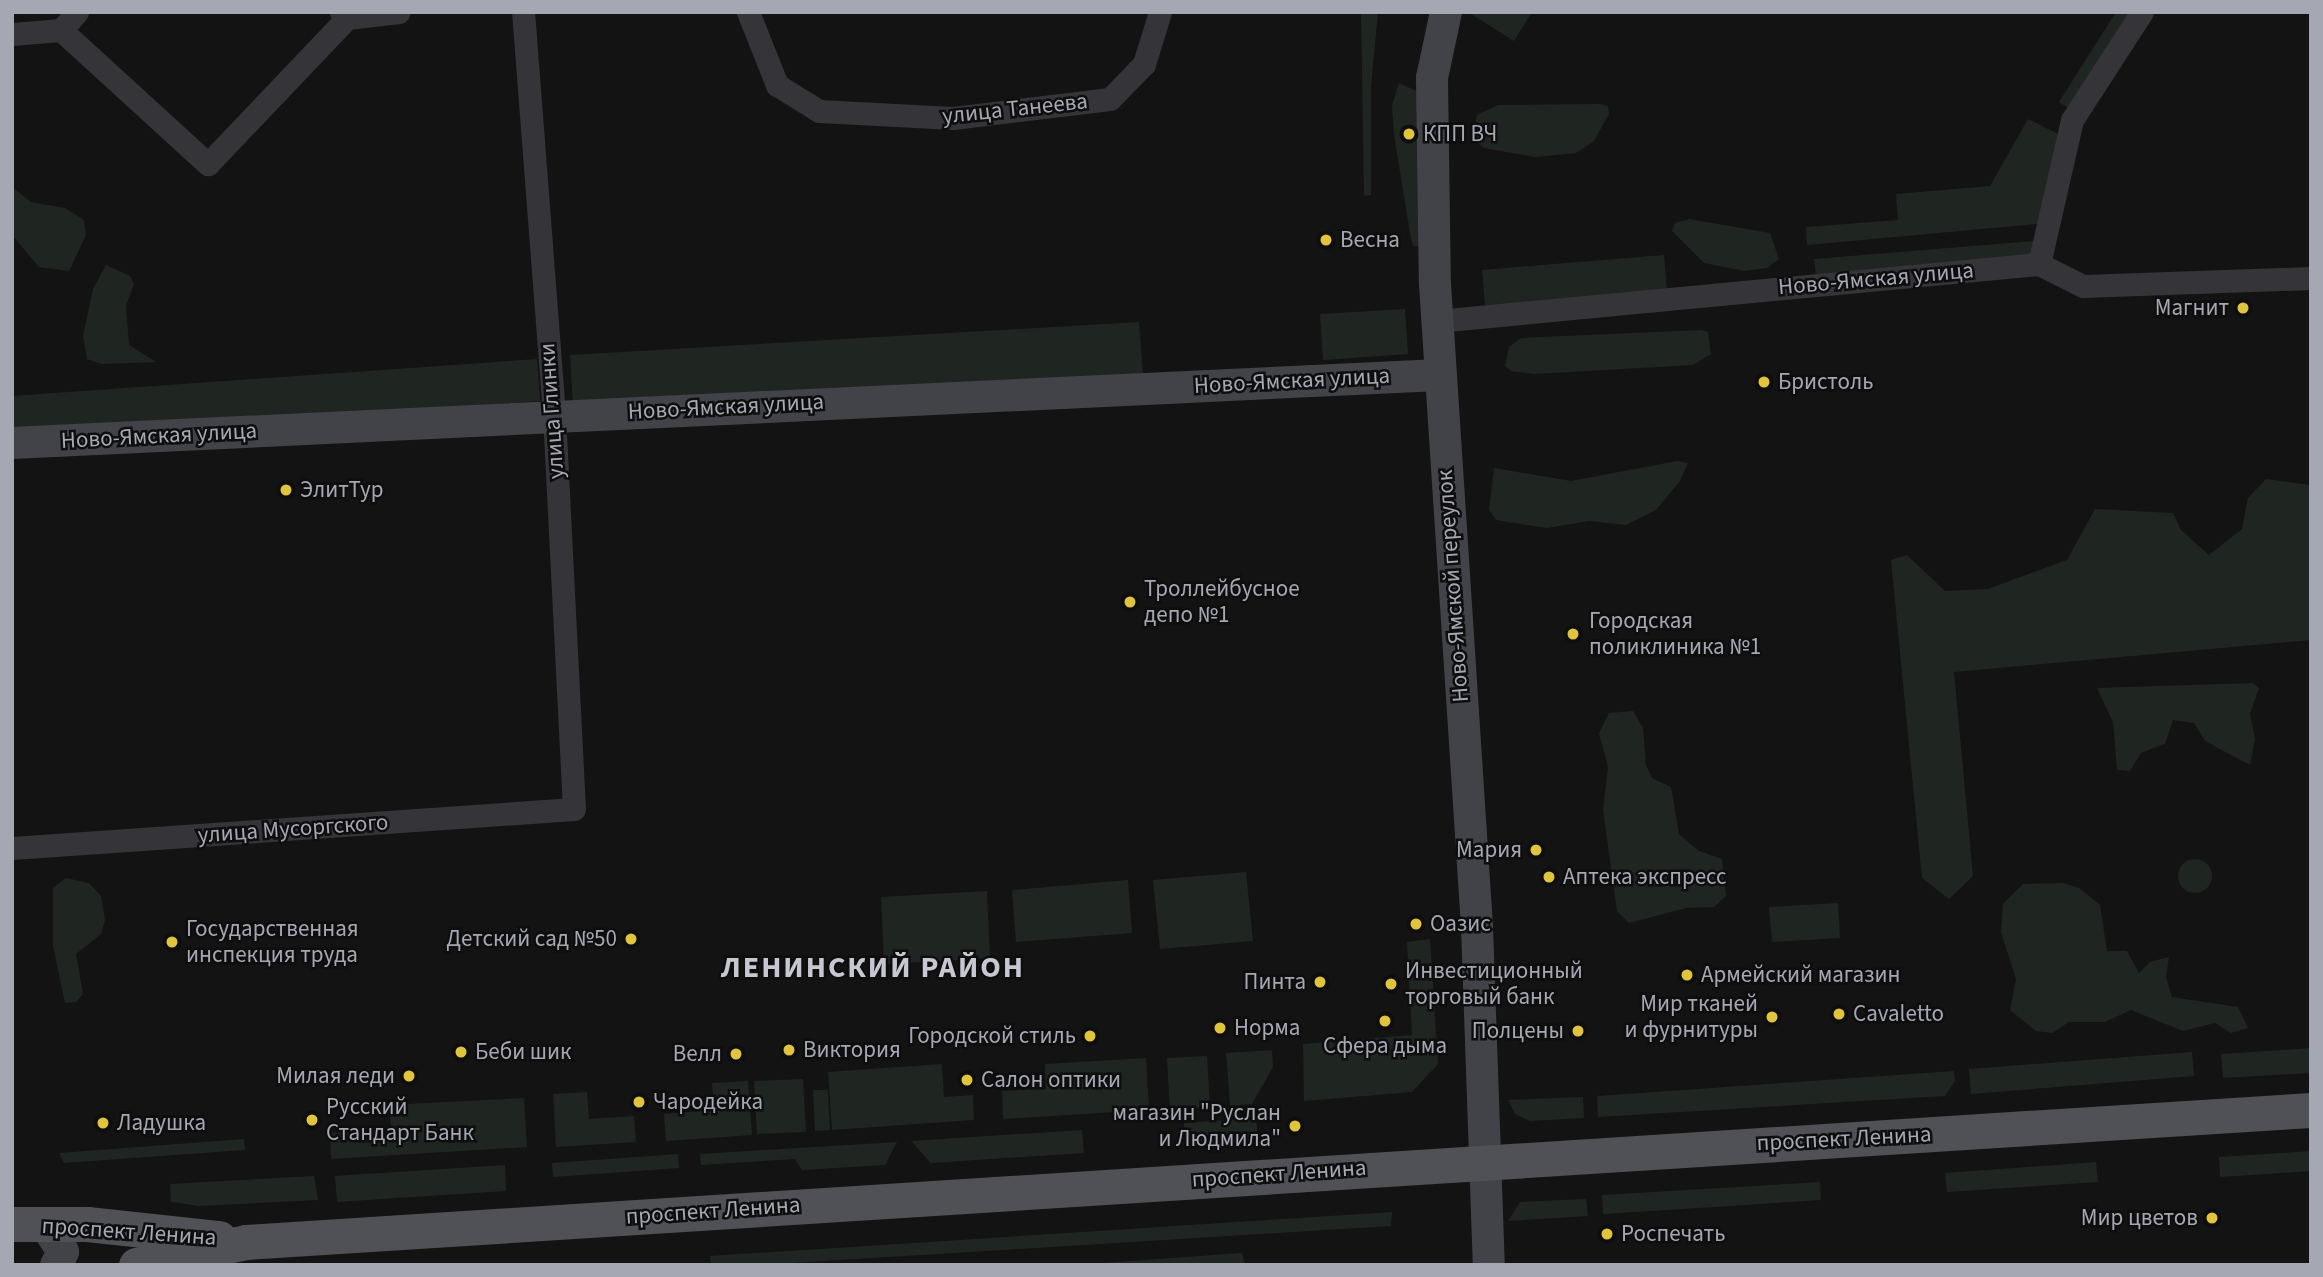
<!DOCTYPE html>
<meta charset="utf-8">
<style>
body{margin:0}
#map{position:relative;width:2323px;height:1277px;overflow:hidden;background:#131314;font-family:"Source Sans 3",sans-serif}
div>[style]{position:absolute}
.green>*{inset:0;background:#1f2621}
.round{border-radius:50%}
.street>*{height:23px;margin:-11.5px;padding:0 11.5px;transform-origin:11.5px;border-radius:11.5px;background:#343439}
.secondary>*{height:32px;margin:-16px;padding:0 16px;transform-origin:16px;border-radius:16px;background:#424348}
.primary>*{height:35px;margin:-17.5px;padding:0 17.5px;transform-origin:17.5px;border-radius:17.5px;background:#505157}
.dots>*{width:19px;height:19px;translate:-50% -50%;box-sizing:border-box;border:4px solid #0e0e0f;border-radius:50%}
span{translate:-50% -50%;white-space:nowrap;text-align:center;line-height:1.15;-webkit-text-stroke:5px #0e0e0f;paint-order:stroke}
.street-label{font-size:23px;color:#a5a7b3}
.poi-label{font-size:23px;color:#a5a7b3}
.left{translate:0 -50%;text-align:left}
.right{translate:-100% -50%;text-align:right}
.district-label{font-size:30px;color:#c6c7d0;font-weight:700;letter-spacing:2px}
.frame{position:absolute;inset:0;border:14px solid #a5a7b3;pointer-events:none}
</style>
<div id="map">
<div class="green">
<div style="clip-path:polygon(1361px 12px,1378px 12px,1371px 87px,1371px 195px,1364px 196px)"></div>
<div style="clip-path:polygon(1468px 12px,1532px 12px,1514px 41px)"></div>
<div style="clip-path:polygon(2116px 12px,2133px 12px,2071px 110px,2059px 102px)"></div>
<div style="clip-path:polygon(1399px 83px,1419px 92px,1422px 247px,1413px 246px,1411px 239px,1394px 135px,1392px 105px)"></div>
<div style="clip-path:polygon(1498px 105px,1599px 104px,1608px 106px,1609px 114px,1594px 141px,1576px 153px,1535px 157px,1484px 148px,1472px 138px,1477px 115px)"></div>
<div style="clip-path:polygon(2028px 119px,2064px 137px,2037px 224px,1807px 245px,1806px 227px,1898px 220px,1896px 194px,1990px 186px)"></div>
<div style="clip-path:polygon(12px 187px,31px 202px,65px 208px,84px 220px,86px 235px,69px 271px,39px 267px,12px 235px)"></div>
<div style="clip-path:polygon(1689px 219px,1770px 233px,1779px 259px,1767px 268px,1744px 271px,1704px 263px,1672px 231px,1675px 223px)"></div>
<div style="clip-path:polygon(2034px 241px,2036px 258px,1816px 276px,1814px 259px)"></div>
<div style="clip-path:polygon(1664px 255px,1667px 292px,1485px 306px,1482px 270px)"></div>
<div style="clip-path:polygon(106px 265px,130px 276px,134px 284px,126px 306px,129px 345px,156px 362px,102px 364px,87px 359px,83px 336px,93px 289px)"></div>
<div style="clip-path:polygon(1405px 309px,1408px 354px,1323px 360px,1320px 314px)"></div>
<div style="clip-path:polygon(1139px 322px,1143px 374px,573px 407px,570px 355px)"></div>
<div style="clip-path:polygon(1701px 330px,1708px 332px,1711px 354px,1693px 365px,1535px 374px,1511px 371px,1505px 366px,1509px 347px,1521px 338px)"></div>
<div style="clip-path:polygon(537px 359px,540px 401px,12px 439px,12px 396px)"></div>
<div style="clip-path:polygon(1677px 461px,1688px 463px,1680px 481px,1656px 510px,1626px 525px,1589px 521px,1547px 528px,1496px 520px,1489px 510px,1494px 468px,1571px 481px)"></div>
<div style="clip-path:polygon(2266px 479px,2311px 485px,2311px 640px,1954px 672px,1973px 876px,1949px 899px,1922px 878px,1891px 560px,1907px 555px,1945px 591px,1988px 589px,2067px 560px,2095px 509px,2173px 513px,2181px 530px,2209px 555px,2242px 529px,2248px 498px)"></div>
<div style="clip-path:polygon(2253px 683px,2259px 688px,2250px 714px,2255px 739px,2250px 765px,2205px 741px,2194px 723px,2173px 720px,2165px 744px,2141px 753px,2130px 771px,2117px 770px,2113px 722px,2097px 688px)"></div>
<div style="clip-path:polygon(1633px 711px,1643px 728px,1646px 765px,1652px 778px,1671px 787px,1679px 834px,1699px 851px,1722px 859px,1726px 896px,1714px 907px,1686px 908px,1629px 923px,1617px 911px,1603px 810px,1608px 767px,1599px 733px,1609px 713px)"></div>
<div class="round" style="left:2178px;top:859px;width:34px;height:34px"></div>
<div style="clip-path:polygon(1246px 872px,1253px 941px,1160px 949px,1153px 880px)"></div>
<div style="clip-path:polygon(66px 878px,89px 883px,101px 896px,105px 920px,101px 934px,76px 954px,83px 994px,76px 1002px,65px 1003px,53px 946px,53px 888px)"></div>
<div style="clip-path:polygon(1128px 880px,1132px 933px,1016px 942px,1012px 890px)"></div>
<div style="clip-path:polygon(2063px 883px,2079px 888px,2100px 905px,2107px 951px,2127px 951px,2139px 973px,2150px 962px,2169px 957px,2166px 977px,2172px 997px,2238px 1007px,2248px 1028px,2231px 1033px,2215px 1023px,2183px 1031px,2131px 1010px,2105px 1022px,2069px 1022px,2052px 1033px,2036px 1031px,2010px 1010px,2016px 979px,2001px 932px,2003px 904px,2023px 884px)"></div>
<div style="clip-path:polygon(987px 891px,990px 958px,884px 964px,881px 897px)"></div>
<div style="clip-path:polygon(1838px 903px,1840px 938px,1772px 942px,1769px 907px)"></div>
<div style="clip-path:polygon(1430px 939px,1438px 1064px,1412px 1092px,1304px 1101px,1303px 1044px,1412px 1035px,1407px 942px)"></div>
<div style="clip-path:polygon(2311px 1048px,2311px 1073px,2223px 1078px,2221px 1054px)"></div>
<div style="clip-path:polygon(1272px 1050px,1273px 1067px,1252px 1104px,1230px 1106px,1226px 1053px)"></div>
<div style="clip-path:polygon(2192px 1052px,2194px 1076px,1971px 1094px,1969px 1069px)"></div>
<div style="clip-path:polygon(1207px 1056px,1210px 1107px,1170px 1110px,1167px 1058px)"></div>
<div style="clip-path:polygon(1146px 1058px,1149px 1110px,1003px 1119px,1002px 1091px,1046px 1089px,1045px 1064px)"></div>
<div style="clip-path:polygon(942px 1064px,944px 1097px,973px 1095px,974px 1120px,832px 1130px,828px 1072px)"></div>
<div style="clip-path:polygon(1954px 1071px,1955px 1081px,1945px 1096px,1598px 1117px,1597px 1096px)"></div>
<div style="clip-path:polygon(803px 1079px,806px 1132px,757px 1134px,754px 1081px)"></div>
<div style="clip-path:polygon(748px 1081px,752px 1135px,666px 1141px,664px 1114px,714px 1110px,712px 1083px)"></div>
<div style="clip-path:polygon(813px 1090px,828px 1090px,830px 1130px,815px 1131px)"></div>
<div style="clip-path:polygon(587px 1092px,589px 1119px,634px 1116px,636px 1142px,556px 1147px,553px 1094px)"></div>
<div style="clip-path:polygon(1583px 1097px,1584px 1118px,1530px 1121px,1515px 1114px,1508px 1100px)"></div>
<div style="clip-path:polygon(524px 1098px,527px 1147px,331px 1159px,330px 1133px,391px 1129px,389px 1105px)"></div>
<div style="clip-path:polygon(1256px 1118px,1258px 1140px,1185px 1145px,1184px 1123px)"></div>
<div style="clip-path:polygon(1082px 1130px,1084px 1153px,931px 1163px,911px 1141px)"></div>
<div style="clip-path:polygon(244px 1139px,245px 1150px,64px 1163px,59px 1153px)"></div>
<div style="clip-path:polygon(897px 1142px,885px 1165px,802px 1170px,795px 1159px,701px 1165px,700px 1154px)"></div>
<div style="clip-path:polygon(2311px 1151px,2311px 1171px,2220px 1177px,2219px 1157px)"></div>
<div style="clip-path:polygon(678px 1154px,679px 1168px,553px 1177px,552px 1163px)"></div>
<div style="clip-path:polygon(2096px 1162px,2098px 1182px,1947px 1192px,1945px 1173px)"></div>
<div style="clip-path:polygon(505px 1165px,506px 1191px,337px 1202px,335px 1176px)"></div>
<div style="clip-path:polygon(314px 1176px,318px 1200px,199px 1206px,171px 1202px,170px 1184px)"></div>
<div style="clip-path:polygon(1820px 1182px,1821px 1200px,1603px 1214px,1602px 1195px)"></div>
<div style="clip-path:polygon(1586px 1199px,1588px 1216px,1508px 1221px,1520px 1202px)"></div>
<div style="clip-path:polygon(1392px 1212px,1391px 1226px,759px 1265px,711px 1265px,710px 1256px)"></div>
<div style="clip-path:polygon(1242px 1253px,1245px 1265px,1076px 1265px)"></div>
</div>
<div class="street">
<div style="left:341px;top:12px;width:8px;rotate:45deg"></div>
<div style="left:347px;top:18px;width:52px;rotate:-6.6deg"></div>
<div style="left:748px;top:12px;width:79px;rotate:68.3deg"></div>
<div style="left:777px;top:85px;width:49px;rotate:31.8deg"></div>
<div style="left:819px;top:111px;width:134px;rotate:3deg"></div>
<div style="left:953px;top:118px;width:158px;rotate:-6.9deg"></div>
<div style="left:1110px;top:99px;width:49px;rotate:-45.8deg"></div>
<div style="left:1144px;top:64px;width:54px;rotate:-72.9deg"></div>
<div style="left:61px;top:30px;width:199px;rotate:42.4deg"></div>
<div style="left:208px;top:164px;width:202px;rotate:-46.4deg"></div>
<div style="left:12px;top:34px;width:49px;rotate:-4.7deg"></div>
<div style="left:61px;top:30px;width:24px;rotate:-48deg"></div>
<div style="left:2039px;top:264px;width:148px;rotate:-77.1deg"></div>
<div style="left:2072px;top:120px;width:129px;rotate:-57.1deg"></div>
<div style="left:1437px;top:321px;width:605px;rotate:-5.41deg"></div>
<div style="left:2039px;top:264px;width:49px;rotate:26.6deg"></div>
<div style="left:2083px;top:286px;width:228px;rotate:-2deg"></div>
<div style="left:12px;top:848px;width:563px;rotate:-3.97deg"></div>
<div style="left:574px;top:809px;width:396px;rotate:-92.9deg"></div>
<div style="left:554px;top:414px;width:403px;rotate:-94.4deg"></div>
</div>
<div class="secondary">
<div style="left:1446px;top:12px;width:67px;rotate:102deg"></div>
<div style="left:1432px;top:78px;width:206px;rotate:89.2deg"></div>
<div style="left:1435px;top:284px;width:644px;rotate:86.26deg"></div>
<div style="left:1477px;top:927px;width:338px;rotate:88deg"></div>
<div style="left:12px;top:443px;width:1429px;rotate:-2.73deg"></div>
<div style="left:45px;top:1224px;width:33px;rotate:57deg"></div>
<div style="left:63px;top:1252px;width:15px;rotate:118deg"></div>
</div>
<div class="primary">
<div style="left:12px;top:1224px;width:75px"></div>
<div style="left:87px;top:1224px;width:133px;rotate:6.1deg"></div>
<div style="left:136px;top:1265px;width:112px;rotate:-11.8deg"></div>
<div style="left:246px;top:1242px;width:2069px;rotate:-3.66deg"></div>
</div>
<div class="dots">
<div style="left:1409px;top:134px;background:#e0c43e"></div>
<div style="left:1326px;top:240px;background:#e0c43e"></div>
<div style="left:2243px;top:308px;background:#e0c43e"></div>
<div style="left:1764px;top:382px;background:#e0c43e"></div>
<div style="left:286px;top:490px;background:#e0c43e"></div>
<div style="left:1130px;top:602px;background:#e0c43e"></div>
<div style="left:1573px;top:634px;background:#e0c43e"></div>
<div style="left:1536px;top:850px;background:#e0c43e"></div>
<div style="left:1549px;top:877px;background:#e0c43e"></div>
<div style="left:1416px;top:924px;background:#e0c43e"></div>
<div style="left:631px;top:939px;background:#e0c43e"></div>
<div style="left:172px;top:942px;background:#e0c43e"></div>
<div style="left:1687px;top:975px;background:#e0c43e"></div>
<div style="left:1320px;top:982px;background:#e0c43e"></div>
<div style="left:1391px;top:984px;background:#e0c43e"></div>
<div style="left:1839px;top:1014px;background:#e0c43e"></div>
<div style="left:1772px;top:1017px;background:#e0c43e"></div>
<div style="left:1385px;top:1021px;background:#e0c43e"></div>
<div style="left:1220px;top:1028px;background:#e0c43e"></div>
<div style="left:1578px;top:1031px;background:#e0c43e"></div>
<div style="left:1090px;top:1036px;background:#e0c43e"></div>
<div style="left:789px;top:1050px;background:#e0c43e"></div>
<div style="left:461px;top:1052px;background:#e0c43e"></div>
<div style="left:736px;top:1054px;background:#e0c43e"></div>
<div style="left:409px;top:1076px;background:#e0c43e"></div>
<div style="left:967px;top:1080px;background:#e0c43e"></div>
<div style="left:639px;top:1102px;background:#e0c43e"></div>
<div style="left:312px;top:1120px;background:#e0c43e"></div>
<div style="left:103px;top:1123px;background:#e0c43e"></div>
<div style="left:1295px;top:1126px;background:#e0c43e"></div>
<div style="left:2212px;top:1218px;background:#e0c43e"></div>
<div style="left:1607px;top:1234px;background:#e0c43e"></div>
</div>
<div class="street-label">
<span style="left:1015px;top:109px;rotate:-6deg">улица Танеева</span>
<span style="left:1876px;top:279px;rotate:-5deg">Ново-Ямская улица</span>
<span style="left:1292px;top:381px;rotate:-3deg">Ново-Ямская улица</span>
<span style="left:726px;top:407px;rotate:-3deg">Ново-Ямская улица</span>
<span style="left:552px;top:411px;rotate:-94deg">улица Глинки</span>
<span style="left:159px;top:436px;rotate:-3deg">Ново-Ямская улица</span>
<span style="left:1453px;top:586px;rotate:-94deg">Ново-Ямской переулок</span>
<span style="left:293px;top:829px;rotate:-4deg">улица Мусоргского</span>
<span style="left:1844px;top:1139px;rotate:-3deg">проспект Ленина</span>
<span style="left:1279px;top:1174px;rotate:-4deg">проспект Ленина</span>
<span style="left:713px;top:1211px;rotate:-4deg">проспект Ленина</span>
<span style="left:129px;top:1232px;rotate:4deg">проспект Ленина</span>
</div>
<div class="poi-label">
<span class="left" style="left:1423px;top:134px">КПП ВЧ</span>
<span class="left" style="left:1340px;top:240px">Весна</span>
<span class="right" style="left:2229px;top:308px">Магнит</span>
<span class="left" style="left:1778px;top:382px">Бристоль</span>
<span class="left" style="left:300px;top:490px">ЭлитТур</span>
<span class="left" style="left:1144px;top:602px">Троллейбусное<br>депо №1</span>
<span class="left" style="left:1589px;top:634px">Городская<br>поликлиника №1</span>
<span class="right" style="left:1522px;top:850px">Мария</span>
<span class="left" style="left:1563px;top:877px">Аптека экспресс</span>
<span class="left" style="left:1430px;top:924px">Оазис</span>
<span class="left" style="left:186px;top:942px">Государственная<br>инспекция труда</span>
<span class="right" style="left:617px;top:939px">Детский сад №50</span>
<span class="left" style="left:1405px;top:984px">Инвестиционный<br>торговый банк</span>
<span class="left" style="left:1701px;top:975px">Армейский магазин</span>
<span class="right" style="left:1306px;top:982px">Пинта</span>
<span class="right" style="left:1758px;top:1017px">Мир тканей<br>и фурнитуры</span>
<span class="left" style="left:1853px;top:1014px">Cavaletto</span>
<span class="left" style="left:1234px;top:1028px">Норма</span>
<span class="right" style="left:1564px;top:1031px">Полцены</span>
<span class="right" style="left:1076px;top:1036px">Городской стиль</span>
<span style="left:1385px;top:1046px">Сфера дыма</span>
<span class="left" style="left:803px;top:1050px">Виктория</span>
<span class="left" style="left:475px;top:1052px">Беби шик</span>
<span class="right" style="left:722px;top:1054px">Велл</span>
<span class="right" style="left:395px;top:1076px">Милая леди</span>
<span class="left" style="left:981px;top:1080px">Салон оптики</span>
<span class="left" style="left:653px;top:1102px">Чародейка</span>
<span class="left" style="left:326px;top:1120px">Русский<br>Стандарт Банк</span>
<span class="right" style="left:1281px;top:1126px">магазин "Руслан<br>и Людмила"</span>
<span class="left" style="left:117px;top:1123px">Ладушка</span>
<span class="right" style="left:2198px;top:1218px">Мир цветов</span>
<span class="left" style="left:1621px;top:1234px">Роспечать</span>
</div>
<div class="district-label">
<span style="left:873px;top:968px">ЛЕНИНСКИЙ РАЙОН</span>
</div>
<div class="frame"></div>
</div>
